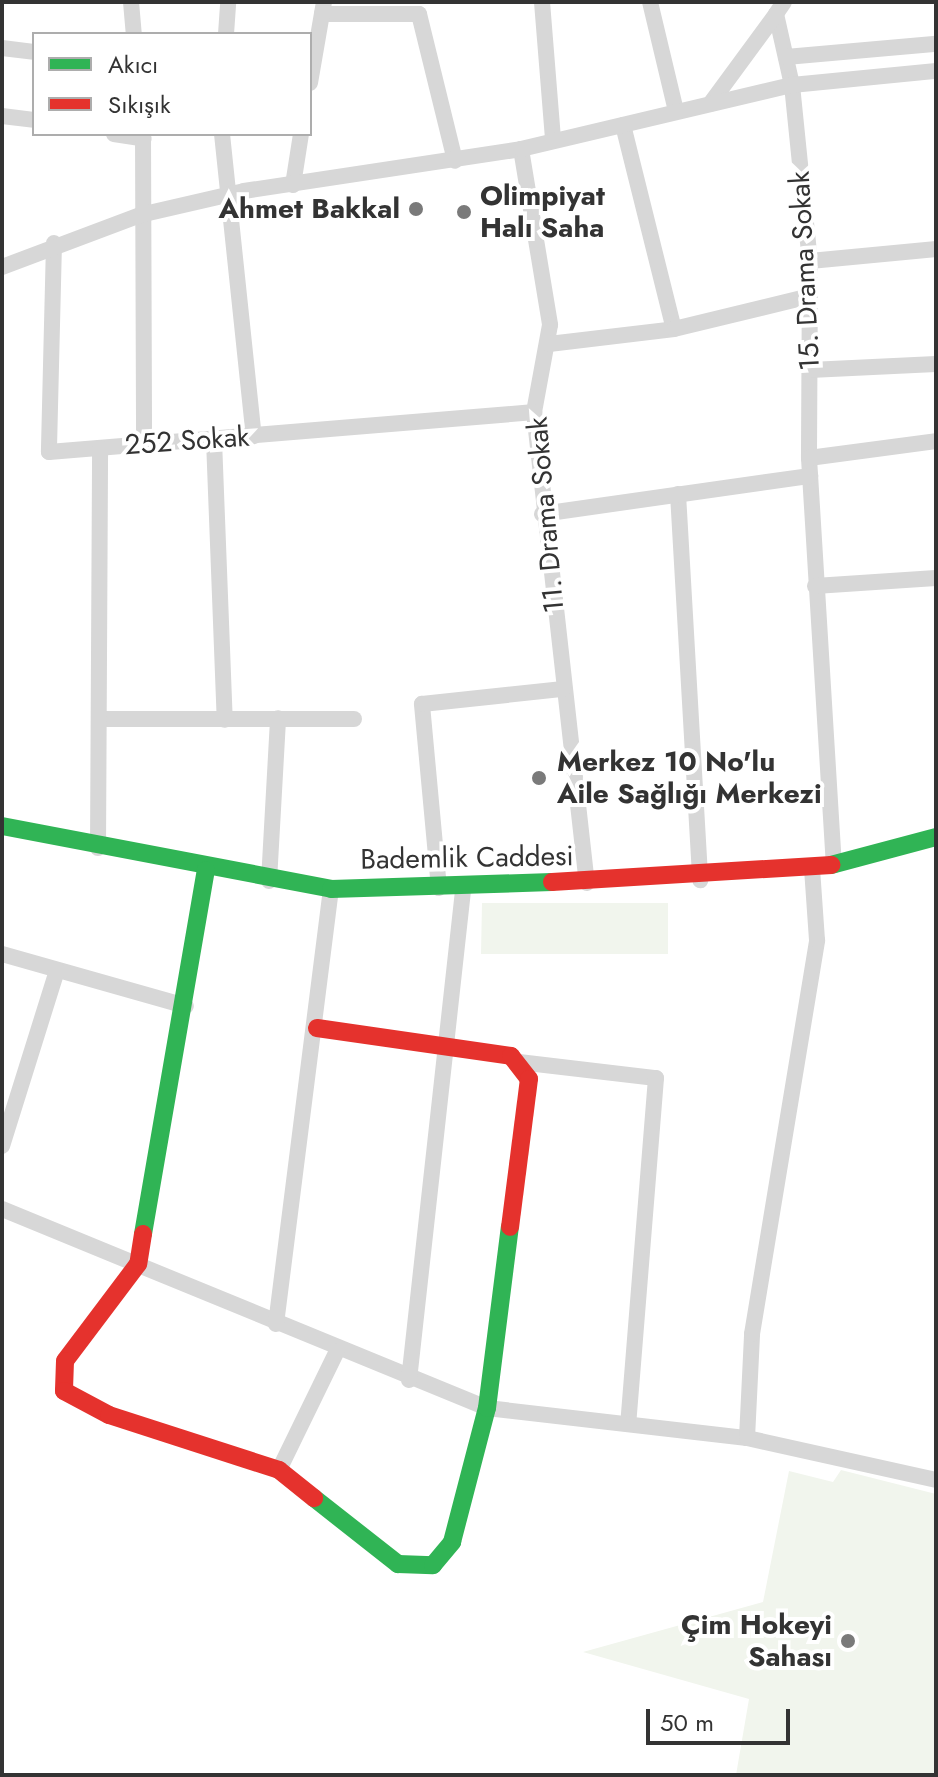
<!DOCTYPE html>
<meta charset="utf-8">
<style>
body{margin:0}
#map{position:relative;width:938px;height:1777px;overflow:hidden;background:#fff;font-family:Jost,sans-serif}
div>[style]{position:absolute}
.green>*{inset:0;background:#f1f5ed}
.street>*{height:16px;margin:-8px;padding:0 8px;transform-origin:8px;border-radius:8px;background:#d7d7d7}
.fast>*{height:18px;margin:-9px;padding:0 9px;transform-origin:9px;border-radius:9px;background:#30b455}
.jam>*{height:18px;margin:-9px;padding:0 9px;transform-origin:9px;border-radius:9px;background:#e5322d}
.dots>*{width:22px;height:22px;translate:-50% -50%;box-sizing:border-box;border:4px solid #fff;border-radius:50%}
span{translate:-50% -50%;white-space:nowrap;text-align:center;line-height:1.15;-webkit-text-stroke:8px #fff;paint-order:stroke}
.poi-label{font-size:28px;color:#333;font-weight:700}
.left{translate:0 -50%;text-align:left}
.right{translate:-100% -50%;text-align:right}
.street-label{font-size:28px;color:#333}
.frame{position:absolute;inset:0;border:4px solid #333;pointer-events:none}
.legend{position:absolute;left:32px;top:32px;width:280px;height:104px;box-sizing:border-box;background:#fff;border:2px solid #adadad;margin:0;padding:10px 14px;list-style:none;font-size:24px;color:#333}
.legend li{display:flex;align-items:center;gap:16px;height:40px}
.legend b{width:40px;border:2px solid #adadad}
.scale{position:absolute;left:646px;top:1709px;width:144px;height:36px;box-sizing:border-box;border:4px solid #333;border-top:0;padding-left:10px;font-size:24px;line-height:28px;white-space:nowrap;color:#333;-webkit-text-stroke:6px #fff;paint-order:stroke}
</style>
<div id="map">
<div class="green">
<div style="clip-path:polygon(482px 903px,668px 903px,668px 954px,481px 954px)"></div>
<div style="clip-path:polygon(841px 1470px,936px 1494px,936px 1775px,736px 1775px,749px 1699px,583px 1652px,763px 1602px,789px 1471px,833px 1482px)"></div>
</div>
<div class="street">
<div style="left:131px;top:2px;width:32px;rotate:85deg"></div>
<div style="left:542px;top:2px;width:138px;rotate:85.4deg"></div>
<div style="left:650px;top:2px;width:112px;rotate:76.6deg"></div>
<div style="left:784px;top:2px;width:14px;rotate:124deg"></div>
<div style="left:776px;top:14px;width:73px;rotate:77.3deg"></div>
<div style="left:792px;top:85px;width:177px;rotate:84.2deg"></div>
<div style="left:810px;top:261px;width:197px;rotate:90.3deg"></div>
<div style="left:809px;top:458px;width:408px;rotate:86.5deg"></div>
<div style="left:322px;top:14px;width:97px"></div>
<div style="left:419px;top:14px;width:151px;rotate:76.2deg"></div>
<div style="left:226px;top:34px;width:32px;rotate:-86deg"></div>
<div style="left:2px;top:48px;width:32px;rotate:7deg"></div>
<div style="left:786px;top:57px;width:151px;rotate:-5deg"></div>
<div style="left:310px;top:83px;width:82px;rotate:-80.2deg"></div>
<div style="left:710px;top:104px;width:112px;rotate:-53.7deg"></div>
<div style="left:2px;top:116px;width:32px;rotate:7deg"></div>
<div style="left:623px;top:125px;width:210px;rotate:76deg"></div>
<div style="left:114px;top:134px;width:30px;rotate:9deg"></div>
<div style="left:143px;top:134px;width:309px;rotate:89.8deg"></div>
<div style="left:222px;top:134px;width:304px;rotate:84deg"></div>
<div style="left:521px;top:149px;width:178px;rotate:80.6deg"></div>
<div style="left:550px;top:325px;width:88px;rotate:100.4deg"></div>
<div style="left:534px;top:412px;width:474px;rotate:83.6deg"></div>
<div style="left:293px;top:185px;width:52px;rotate:-81.1deg"></div>
<div style="left:54px;top:243px;width:209px;rotate:91.4deg"></div>
<div style="left:49px;top:452px;width:487px;rotate:-4.7deg"></div>
<div style="left:810px;top:261px;width:127px;rotate:-5.4deg"></div>
<div style="left:2px;top:267px;width:147px;rotate:-20.6deg"></div>
<div style="left:140px;top:215px;width:107px;rotate:-13deg"></div>
<div style="left:244px;top:191px;width:280px;rotate:-8.6deg"></div>
<div style="left:521px;top:149px;width:278px;rotate:-13.3deg"></div>
<div style="left:792px;top:85px;width:145px;rotate:-5.6deg"></div>
<div style="left:549px;top:344px;width:126px;rotate:-6.8deg"></div>
<div style="left:674px;top:329px;width:140px;rotate:-13.6deg"></div>
<div style="left:810px;top:370px;width:126px;rotate:-2.7deg"></div>
<div style="left:214px;top:440px;width:280px;rotate:87.8deg"></div>
<div style="left:809px;top:458px;width:128px;rotate:-7.6deg"></div>
<div style="left:678px;top:494px;width:387px;rotate:86.7deg"></div>
<div style="left:542px;top:514px;width:271px;rotate:-8.1deg"></div>
<div style="left:815px;top:586px;width:121px;rotate:-3.8deg"></div>
<div style="left:104px;top:719px;width:250px"></div>
<div style="left:98px;top:848px;width:400px;rotate:-89.7deg"></div>
<div style="left:269px;top:881px;width:163px;rotate:-86.8deg"></div>
<div style="left:439px;top:888px;width:185px;rotate:-95.3deg"></div>
<div style="left:422px;top:704px;width:142px;rotate:-6.1deg"></div>
<div style="left:2px;top:954px;width:191px;rotate:15.8deg"></div>
<div style="left:519px;top:1062px;width:138px;rotate:6.7deg"></div>
<div style="left:656px;top:1078px;width:347px;rotate:94.6deg"></div>
<div style="left:2px;top:1146px;width:184px;rotate:-72.6deg"></div>
<div style="left:2px;top:1209px;width:524px;rotate:22.31deg"></div>
<div style="left:487px;top:1408px;width:262px;rotate:6.6deg"></div>
<div style="left:747px;top:1438px;width:194px;rotate:12.5deg"></div>
<div style="left:276px;top:1324px;width:438px;rotate:-82.8deg"></div>
<div style="left:409px;top:1380px;width:495px;rotate:-83.7deg"></div>
<div style="left:747px;top:1438px;width:104px;rotate:-87.2deg"></div>
<div style="left:752px;top:1334px;width:399px;rotate:-80.6deg"></div>
<div style="left:817px;top:940px;width:72px;rotate:-94deg"></div>
<div style="left:279px;top:1470px;width:132px;rotate:-64deg"></div>
</div>
<div class="fast">
<div style="left:2px;top:826px;width:335px;rotate:10.8deg"></div>
<div style="left:331px;top:889px;width:221px;rotate:-1.8deg"></div>
<div style="left:831px;top:865px;width:109px;rotate:-14.9deg"></div>
<div style="left:143px;top:1234px;width:369px;rotate:-80.2deg"></div>
<div style="left:314px;top:1498px;width:107px;rotate:38.2deg"></div>
<div style="left:398px;top:1564px;width:35px;rotate:2deg"></div>
<div style="left:433px;top:1565px;width:30px;rotate:-50deg"></div>
<div style="left:452px;top:1542px;width:138px;rotate:-75.4deg"></div>
<div style="left:487px;top:1408px;width:182px;rotate:-82.8deg"></div>
</div>
<div class="jam">
<div style="left:552px;top:882px;width:280px;rotate:-3.5deg"></div>
<div style="left:317px;top:1028px;width:196px;rotate:8.2deg"></div>
<div style="left:511px;top:1056px;width:29px;rotate:52deg"></div>
<div style="left:529px;top:1079px;width:149px;rotate:97.3deg"></div>
<div style="left:143px;top:1234px;width:30px;rotate:99deg"></div>
<div style="left:138px;top:1264px;width:121px;rotate:127deg"></div>
<div style="left:65px;top:1361px;width:30px;rotate:92deg"></div>
<div style="left:64px;top:1391px;width:51px;rotate:28.1deg"></div>
<div style="left:109px;top:1415px;width:179px;rotate:17.9deg"></div>
<div style="left:279px;top:1470px;width:45px;rotate:38.7deg"></div>
</div>
<div class="dots">
<div style="left:416px;top:209px;background:#7a7a7a"></div>
<div style="left:464px;top:212px;background:#7a7a7a"></div>
<div style="left:539px;top:778px;background:#7a7a7a"></div>
<div style="left:848px;top:1641px;background:#7a7a7a"></div>
</div>
<div class="poi-label">
<span class="left" style="left:480px;top:212px">Olimpiyat<br>Halı Saha</span>
<span class="right" style="left:400px;top:209px">Ahmet Bakkal</span>
<span class="left" style="left:557px;top:778px">Merkez 10 No'lu<br>Aile Sağlığı Merkezi</span>
<span class="right" style="left:832px;top:1641px">Çim Hokeyi<br>Sahası</span>
</div>
<div class="street-label">
<span style="left:805px;top:271px;rotate:-93deg">15. Drama Sokak</span>
<span style="left:187px;top:441px;rotate:-4deg">252 Sokak</span>
<span style="left:546px;top:515px;rotate:-95deg">11. Drama Sokak</span>
<span style="left:467px;top:858px;rotate:-1deg">Bademlik Caddesi</span>
</div>
<div class="frame"></div>
<ul class="legend">
<li><b style="height:10px;background:#30b455"></b>Akıcı</li>
<li><b style="height:10px;background:#e5322d"></b>Sıkışık</li>
</ul>
<div class="scale">50 m</div>
</div>
